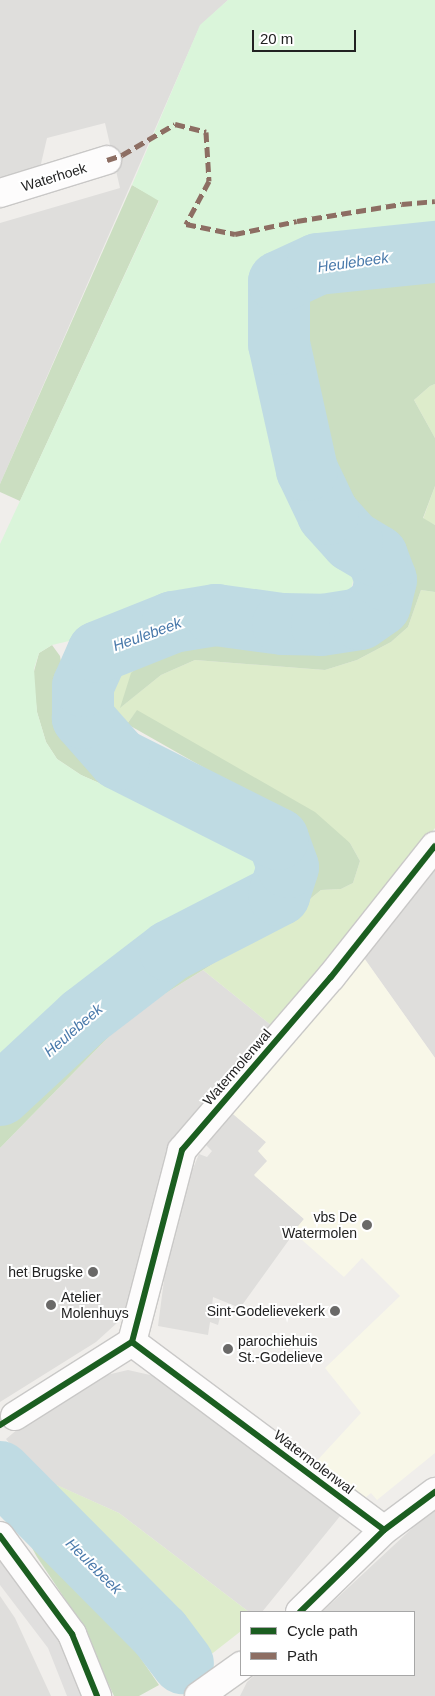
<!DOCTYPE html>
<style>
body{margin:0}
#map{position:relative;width:435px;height:1696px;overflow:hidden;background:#f0eeeb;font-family:Arial,sans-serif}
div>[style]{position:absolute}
.residential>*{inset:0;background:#dfdedc}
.education>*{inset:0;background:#f8f7e8}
.grass>*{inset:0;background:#ddeccb}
.forest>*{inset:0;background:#cbdec1}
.park>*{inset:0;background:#daf5da}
.parking>*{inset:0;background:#e0dfde}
.river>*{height:62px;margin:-31px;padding:0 31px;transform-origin:31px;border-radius:31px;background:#bfdbe3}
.roads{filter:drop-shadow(1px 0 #c9c8c7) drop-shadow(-1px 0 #c9c8c7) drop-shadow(0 1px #c9c8c7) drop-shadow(0 -1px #c9c8c7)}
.minor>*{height:28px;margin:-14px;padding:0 14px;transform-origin:14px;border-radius:14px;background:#fdfcfc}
.quiet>*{height:5px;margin-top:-2.5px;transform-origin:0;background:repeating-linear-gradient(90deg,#8d6e63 0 10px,transparent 0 15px)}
.cycleway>*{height:6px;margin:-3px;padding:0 3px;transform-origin:3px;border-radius:3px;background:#1b5e20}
.dots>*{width:14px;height:14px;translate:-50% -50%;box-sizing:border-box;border:2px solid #fff;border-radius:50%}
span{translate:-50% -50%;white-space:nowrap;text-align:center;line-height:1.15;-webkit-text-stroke:4px #fff;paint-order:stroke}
.street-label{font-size:14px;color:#222}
.poi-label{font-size:14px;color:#222}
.right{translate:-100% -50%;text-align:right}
.left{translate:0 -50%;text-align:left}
.water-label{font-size:15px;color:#4a7aab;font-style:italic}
.legend{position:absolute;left:240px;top:1611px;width:175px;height:65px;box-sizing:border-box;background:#fff;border:1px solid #a7a7a7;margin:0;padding:6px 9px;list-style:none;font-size:15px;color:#222}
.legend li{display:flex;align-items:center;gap:10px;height:25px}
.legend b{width:25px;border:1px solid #a7a7a7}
.scale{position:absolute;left:252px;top:30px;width:104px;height:22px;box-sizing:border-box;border:2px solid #222;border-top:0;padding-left:6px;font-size:15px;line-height:18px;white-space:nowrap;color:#222;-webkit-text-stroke:4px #fff;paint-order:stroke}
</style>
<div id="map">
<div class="residential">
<div style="clip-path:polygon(0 0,228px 0,200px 26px,0 484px,0 223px,120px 188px,105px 123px,47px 138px,40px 168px,0 180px)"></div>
<div style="clip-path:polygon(435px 868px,435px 1058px,364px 958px)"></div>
<div style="clip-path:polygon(203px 970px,276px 1029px,184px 1132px,162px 1171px,140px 1278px,129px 1312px,96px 1342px,0 1402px,0 1148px,129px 1016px)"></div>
<div style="clip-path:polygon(233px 1114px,266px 1142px,268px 1161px,255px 1176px,304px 1219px,240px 1308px,213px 1297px,212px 1306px,222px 1309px,218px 1325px,210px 1322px,208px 1335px,158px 1326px,172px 1219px,199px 1154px,207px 1157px,212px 1151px,206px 1145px)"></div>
<div style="clip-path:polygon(128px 1370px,159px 1377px,345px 1510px,262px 1612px,249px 1612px,119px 1513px,36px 1476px,6px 1439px,62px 1392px,98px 1377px)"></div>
<div style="clip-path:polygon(435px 1507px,435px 1696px,240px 1696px,247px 1682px,255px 1675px,414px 1675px,414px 1612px,322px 1612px)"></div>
<div style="clip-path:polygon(0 1596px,15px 1618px,51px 1696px,0 1696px)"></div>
</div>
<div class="education">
<div style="clip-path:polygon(364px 958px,435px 1058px,435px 1453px,377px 1500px,371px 1493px,359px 1503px,313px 1465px,361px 1413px,325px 1368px,400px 1296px,362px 1258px,344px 1277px,293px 1232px,304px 1219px,254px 1175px,267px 1161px,258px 1151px,266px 1142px,233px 1114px)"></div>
</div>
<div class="grass">
<div style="clip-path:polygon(435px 384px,435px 438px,414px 400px,430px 386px)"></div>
<div style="clip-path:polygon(435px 486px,435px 525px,423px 519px)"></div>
<div style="clip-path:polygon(421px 590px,435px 592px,435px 828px,276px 1029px,203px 970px,288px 917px,321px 890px,341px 889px,353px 883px,360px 861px,350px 843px,137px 711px,118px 735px,103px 718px,98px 700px,102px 684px,112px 670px,130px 657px,188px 627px,233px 627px,234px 640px,195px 640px,145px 661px,121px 707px,161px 675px,195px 660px,325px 670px,357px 660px,391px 642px,408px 627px)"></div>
<div style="clip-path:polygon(39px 1477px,119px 1513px,249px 1612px,241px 1612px,241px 1631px,209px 1656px)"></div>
</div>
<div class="forest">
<div style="clip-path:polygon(132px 185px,159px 200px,20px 501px,0 492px,0 484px)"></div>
<div style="clip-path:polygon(435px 274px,435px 384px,430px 386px,414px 400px,435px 438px,435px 486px,423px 518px,435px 525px,435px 592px,421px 590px,408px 627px,391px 642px,357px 660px,325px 670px,195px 660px,161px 675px,120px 708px,131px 673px,145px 661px,195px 640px,234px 640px,233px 627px,304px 647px,333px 649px,374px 635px,394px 620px,399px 607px,406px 571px,399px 552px,385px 530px,356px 517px,311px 444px,297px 377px,291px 306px,347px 279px)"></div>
<div style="clip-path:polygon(52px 645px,60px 656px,71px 718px,85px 741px,106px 762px,174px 796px,167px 813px,81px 775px,57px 759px,46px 742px,37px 712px,33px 675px,39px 653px)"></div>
<div style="clip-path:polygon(137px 710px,315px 812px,350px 843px,360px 861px,353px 883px,341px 889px,321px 890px,288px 917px,129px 1016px,0 1148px,0 1112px,72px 1039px,205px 940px,275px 908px,297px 892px,307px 871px,308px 852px,300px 830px,268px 804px,127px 724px)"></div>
<div style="clip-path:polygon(9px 1506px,79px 1568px,159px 1685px,139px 1696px,114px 1696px,79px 1620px,37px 1557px)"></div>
</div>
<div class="park">
<div style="clip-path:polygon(228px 0,435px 0,435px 274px,347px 279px,283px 258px,268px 268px,263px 287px,258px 330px,271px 393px,304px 511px,312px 527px,325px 543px,344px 560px,354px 577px,350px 594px,336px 605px,322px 607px,211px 591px,185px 596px,151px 607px,117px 627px,95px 635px,52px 645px,39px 653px,34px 669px,37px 712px,46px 742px,57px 759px,81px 775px,167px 813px,246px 842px,262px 858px,263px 879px,242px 894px,171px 934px,96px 982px,0 1081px,0 544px,159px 201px,132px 185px,200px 25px)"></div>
</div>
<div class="parking">
<div style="clip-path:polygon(0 1551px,66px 1645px,84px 1696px,67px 1696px,48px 1648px,0 1585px)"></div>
</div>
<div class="river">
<div style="left:0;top:1095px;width:115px;rotate:-42.9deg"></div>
<div style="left:84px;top:1017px;width:108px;rotate:-37.5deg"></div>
<div style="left:170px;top:951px;width:123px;rotate:-27.2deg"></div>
<div style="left:279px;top:895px;width:29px;rotate:-72deg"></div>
<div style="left:288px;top:867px;width:30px;rotate:-110deg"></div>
<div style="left:278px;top:839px;width:178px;rotate:-153.3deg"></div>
<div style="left:119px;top:759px;width:55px;rotate:-131.3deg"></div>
<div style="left:83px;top:718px;width:32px;rotate:-90deg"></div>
<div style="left:83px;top:686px;width:37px;rotate:-66deg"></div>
<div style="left:98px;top:652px;width:81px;rotate:-21.8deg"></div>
<div style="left:173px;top:622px;width:44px;rotate:-9.2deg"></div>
<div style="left:216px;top:615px;width:68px;rotate:7.7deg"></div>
<div style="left:283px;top:624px;width:39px;rotate:1deg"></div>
<div style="left:322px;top:625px;width:38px;rotate:-9deg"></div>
<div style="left:360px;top:619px;width:24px;rotate:-35deg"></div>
<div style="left:380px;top:605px;width:26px;rotate:-77deg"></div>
<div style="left:386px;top:580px;width:26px;rotate:-111deg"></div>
<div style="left:377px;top:556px;width:29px;rotate:-149deg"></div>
<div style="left:352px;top:541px;width:36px;rotate:-132deg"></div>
<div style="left:328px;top:514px;width:49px;rotate:-115.5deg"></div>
<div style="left:307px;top:470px;width:129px;rotate:-102.5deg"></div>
<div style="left:279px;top:344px;width:62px;rotate:-90deg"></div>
<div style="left:279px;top:282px;width:43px;rotate:-24.8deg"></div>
<div style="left:318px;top:264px;width:118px;rotate:-5.9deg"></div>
<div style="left:0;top:1472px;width:227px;rotate:45.2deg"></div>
<div style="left:160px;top:1633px;width:38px;rotate:53deg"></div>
</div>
<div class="roads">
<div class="minor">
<div style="left:0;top:193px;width:112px;rotate:-17.1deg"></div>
<div style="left:132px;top:1342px;width:314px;rotate:36.7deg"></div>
<div style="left:15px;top:1416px;width:138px;rotate:-32.3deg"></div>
<div style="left:132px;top:1342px;width:198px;rotate:-75.4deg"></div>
<div style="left:182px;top:1150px;width:228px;rotate:-49.3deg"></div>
<div style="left:331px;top:977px;width:167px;rotate:-51.6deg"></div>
<div style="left:0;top:1536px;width:122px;rotate:53.7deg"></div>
<div style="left:72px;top:1634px;width:67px;rotate:68deg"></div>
<div style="left:300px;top:1612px;width:117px;rotate:-44.3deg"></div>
<div style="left:384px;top:1530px;width:64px;rotate:-36.7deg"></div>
<div style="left:199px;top:1696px;width:52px;rotate:-35.5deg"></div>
</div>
</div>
<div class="quiet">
<div style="left:107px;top:160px;width:16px;rotate:-18deg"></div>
<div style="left:122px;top:155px;width:61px;rotate:-30.3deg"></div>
<div style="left:175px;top:124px;width:32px;rotate:14deg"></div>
<div style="left:206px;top:132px;width:49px;rotate:86.5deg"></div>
<div style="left:209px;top:181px;width:49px;rotate:118.1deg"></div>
<div style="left:186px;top:224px;width:50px;rotate:11.5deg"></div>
<div style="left:235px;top:234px;width:63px;rotate:-11.8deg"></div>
<div style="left:297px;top:221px;width:106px;rotate:-9.2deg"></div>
<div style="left:402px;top:204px;width:33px;rotate:-5deg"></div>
</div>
<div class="cycleway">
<div style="left:132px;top:1342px;width:314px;rotate:36.7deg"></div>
<div style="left:0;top:1425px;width:156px;rotate:-32.2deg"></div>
<div style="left:132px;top:1342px;width:198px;rotate:-75.4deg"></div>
<div style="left:182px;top:1150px;width:228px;rotate:-49.3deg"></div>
<div style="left:331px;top:977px;width:167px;rotate:-51.6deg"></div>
<div style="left:0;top:1536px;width:122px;rotate:53.7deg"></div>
<div style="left:72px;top:1634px;width:67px;rotate:68deg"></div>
<div style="left:300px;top:1612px;width:117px;rotate:-44.3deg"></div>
<div style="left:384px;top:1530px;width:64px;rotate:-36.7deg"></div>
</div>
<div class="dots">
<div style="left:367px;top:1225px;background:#6a6968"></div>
<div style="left:93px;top:1272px;background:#6a6968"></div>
<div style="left:51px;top:1305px;background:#6a6968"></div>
<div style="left:335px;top:1311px;background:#6a6968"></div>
<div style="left:228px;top:1349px;background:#6a6968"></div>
</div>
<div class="street-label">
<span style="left:54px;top:177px;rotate:-17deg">Waterhoek</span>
<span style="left:237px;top:1067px;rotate:-49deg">Watermolenwal</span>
<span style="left:314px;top:1462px;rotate:37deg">Watermolenwal</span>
</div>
<div class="poi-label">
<span class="right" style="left:357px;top:1225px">vbs De<br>Watermolen</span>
<span class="right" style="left:83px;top:1272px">het Brugske</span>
<span class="left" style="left:61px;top:1305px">Atelier<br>Molenhuys</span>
<span class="right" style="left:325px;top:1311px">Sint-Godelievekerk</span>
<span class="left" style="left:238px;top:1349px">parochiehuis<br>St.-Godelieve</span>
</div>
<div class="water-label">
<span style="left:353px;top:262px;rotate:-8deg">Heulebeek</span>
<span style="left:147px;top:634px;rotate:-20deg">Heulebeek</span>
<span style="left:73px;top:1030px;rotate:-41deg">Heulebeek</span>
<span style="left:94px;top:1566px;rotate:45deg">Heulebeek</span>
</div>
<ul class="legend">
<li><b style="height:6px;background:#1b5e20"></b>Cycle path</li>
<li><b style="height:6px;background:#8d6e63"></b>Path</li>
</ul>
<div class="scale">20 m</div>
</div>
